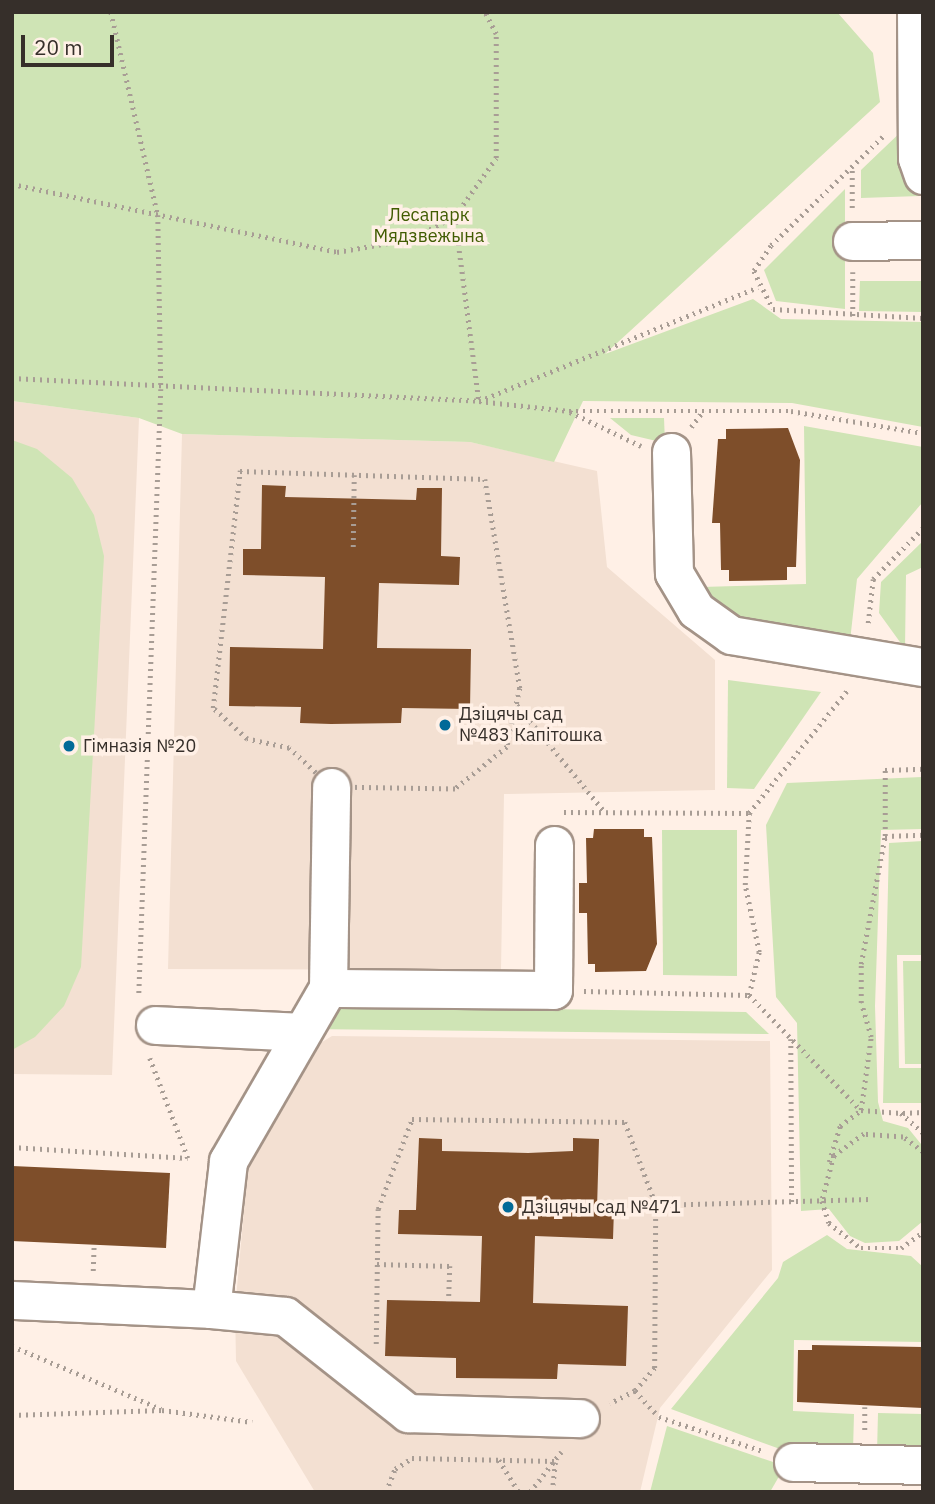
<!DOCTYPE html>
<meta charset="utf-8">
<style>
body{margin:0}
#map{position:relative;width:935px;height:1504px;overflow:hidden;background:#fff0e6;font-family:"IBM Plex Sans",sans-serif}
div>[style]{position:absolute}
.built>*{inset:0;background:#f3e0d2}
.green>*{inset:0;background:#cfe4b5}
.building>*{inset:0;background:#7e4e2a}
.path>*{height:4.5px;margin-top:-2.25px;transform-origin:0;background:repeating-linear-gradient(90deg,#a89d95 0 2px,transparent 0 7px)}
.roads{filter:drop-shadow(2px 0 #a49387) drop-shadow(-2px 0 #a49387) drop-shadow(0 2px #a49387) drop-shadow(0 -2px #a49387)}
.minor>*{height:37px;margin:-18.5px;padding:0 18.5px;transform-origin:18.5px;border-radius:18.5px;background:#fff}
.dots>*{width:19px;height:19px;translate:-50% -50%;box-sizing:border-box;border:4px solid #fff0e6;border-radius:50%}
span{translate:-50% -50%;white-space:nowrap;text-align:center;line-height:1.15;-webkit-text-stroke:7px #fff0e6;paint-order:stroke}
.park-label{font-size:18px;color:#415c02}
.poi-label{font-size:18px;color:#362f2a}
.left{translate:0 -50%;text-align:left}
.frame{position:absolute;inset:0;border:14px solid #362f2a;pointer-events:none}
.scale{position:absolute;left:21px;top:35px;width:93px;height:32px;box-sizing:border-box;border:4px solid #362f2a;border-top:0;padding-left:9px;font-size:21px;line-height:24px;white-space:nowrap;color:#362f2a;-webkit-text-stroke:5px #fff0e6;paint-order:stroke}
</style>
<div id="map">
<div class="built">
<div style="clip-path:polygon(12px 401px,139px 418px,112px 1075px,12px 1074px)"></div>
<div style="clip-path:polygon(182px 434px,470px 442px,597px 471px,607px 567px,715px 660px,715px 790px,504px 794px,501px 970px,168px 969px)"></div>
<div style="clip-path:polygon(332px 1036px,770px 1041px,772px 1270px,660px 1408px,640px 1492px,315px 1492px,236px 1361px,235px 1309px,250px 1145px,296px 1058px)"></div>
</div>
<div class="green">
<div style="clip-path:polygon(12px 12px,837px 12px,873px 53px,880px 102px,605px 354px,753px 299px,781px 319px,923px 322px,923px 427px,792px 403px,583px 401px,554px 462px,470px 442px,182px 434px,139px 418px,12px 401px)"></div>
<div style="clip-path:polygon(906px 127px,906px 159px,920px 196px,861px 198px,861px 170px)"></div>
<div style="clip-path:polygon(845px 189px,845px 309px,776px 301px,764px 270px)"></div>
<div style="clip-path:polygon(860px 281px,923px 281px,923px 312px,859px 311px)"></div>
<div style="clip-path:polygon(610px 418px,664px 418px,665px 443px,631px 435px)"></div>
<div style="clip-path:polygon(804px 426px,923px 447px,922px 503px,857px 579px,850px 641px,738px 623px,701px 587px,806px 584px)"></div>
<div style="clip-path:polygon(12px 440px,37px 449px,72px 478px,94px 515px,104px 556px,81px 967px,64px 1006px,35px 1037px,12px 1050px)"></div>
<div style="clip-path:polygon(923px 541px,923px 567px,906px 575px,905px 649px,879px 613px,881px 582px)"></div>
<div style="clip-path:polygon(728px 680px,821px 692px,754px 789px,727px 788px)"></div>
<div style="clip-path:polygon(922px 777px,922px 829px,881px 830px,875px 1006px,878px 1102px,883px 1121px,908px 1128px,921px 1144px,923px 1221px,899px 1241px,865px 1243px,850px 1236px,829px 1209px,801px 1211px,797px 1023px,776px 997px,766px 825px,787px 783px)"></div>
<div style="clip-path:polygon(662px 830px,737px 830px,737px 976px,663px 975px)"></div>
<div style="clip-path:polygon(923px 841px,923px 955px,897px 955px,899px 1068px,923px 1068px,923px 1103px,883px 1103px,889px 843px)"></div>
<div style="clip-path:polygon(903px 961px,923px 961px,923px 1064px,905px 1064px)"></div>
<div style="clip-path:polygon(331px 1006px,746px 1012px,769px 1034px,308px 1029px)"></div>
<div style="clip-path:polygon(827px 1235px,847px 1249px,911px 1256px,923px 1267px,923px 1342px,794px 1340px,793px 1411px,854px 1414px,853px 1451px,780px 1449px,671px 1409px,778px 1278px,783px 1262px)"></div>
<div style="clip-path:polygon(878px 1413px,923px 1414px,923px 1452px,877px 1452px)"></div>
<div style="clip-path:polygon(667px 1426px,785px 1466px,770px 1492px,650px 1492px)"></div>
</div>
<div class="building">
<div style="clip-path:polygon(788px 428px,800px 460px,796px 567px,787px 567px,787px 580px,729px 581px,729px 570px,721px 570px,720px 523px,712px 523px,718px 439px,726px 439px,726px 429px)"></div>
<div style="clip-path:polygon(262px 485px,286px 486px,285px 497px,372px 499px,416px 500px,417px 488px,442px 488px,441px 556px,460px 557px,459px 585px,379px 583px,377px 648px,471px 649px,470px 709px,402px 708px,401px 723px,331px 724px,300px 723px,301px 707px,229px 706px,230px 647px,323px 649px,325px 577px,243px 575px,243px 549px,261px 549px)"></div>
<div style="clip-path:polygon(594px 829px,644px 829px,644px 837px,652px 837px,657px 944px,646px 971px,595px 972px,595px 964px,588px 964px,587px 913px,579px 913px,579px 883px,587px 883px,586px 838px,593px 838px)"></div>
<div style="clip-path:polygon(419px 1138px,442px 1139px,442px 1151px,528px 1153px,573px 1151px,573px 1138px,599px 1139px,597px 1209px,614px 1209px,613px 1239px,535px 1236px,533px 1303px,628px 1306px,626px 1366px,558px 1364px,557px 1379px,456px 1378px,456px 1358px,385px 1356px,387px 1300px,480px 1302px,482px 1236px,398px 1234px,399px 1210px,416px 1210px)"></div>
<div style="clip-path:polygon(12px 1166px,170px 1173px,166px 1248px,12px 1241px)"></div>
<div style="clip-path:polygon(812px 1345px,923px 1347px,923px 1408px,797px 1402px,798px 1350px,812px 1350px)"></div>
</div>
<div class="path">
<div style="left:111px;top:12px;width:208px;rotate:77deg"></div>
<div style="left:158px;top:215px;width:174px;rotate:89deg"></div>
<div style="left:161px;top:389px;width:606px;rotate:92.08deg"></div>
<div style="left:883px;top:137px;width:156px;rotate:135.8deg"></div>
<div style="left:771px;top:246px;width:30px;rotate:124deg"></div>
<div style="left:754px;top:271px;width:42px;rotate:63.4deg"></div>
<div style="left:773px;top:309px;width:150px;rotate:3.4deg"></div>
<div style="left:12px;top:184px;width:332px;rotate:11.8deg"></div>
<div style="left:337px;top:252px;width:75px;rotate:-10deg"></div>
<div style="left:411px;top:239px;width:50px;rotate:-27.6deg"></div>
<div style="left:455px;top:216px;width:71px;rotate:-54.7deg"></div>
<div style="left:496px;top:158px;width:124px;rotate:-90deg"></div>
<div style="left:496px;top:34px;width:25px;rotate:-117deg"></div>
<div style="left:852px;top:208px;width:41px;rotate:-90deg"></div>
<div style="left:455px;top:216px;width:187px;rotate:82.6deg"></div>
<div style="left:479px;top:401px;width:301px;rotate:-22.2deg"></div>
<div style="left:853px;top:272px;width:45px;rotate:90deg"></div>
<div style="left:12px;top:378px;width:468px;rotate:2.8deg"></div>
<div style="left:479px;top:401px;width:91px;rotate:6.3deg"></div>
<div style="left:569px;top:411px;width:222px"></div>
<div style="left:791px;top:411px;width:134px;rotate:9.5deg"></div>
<div style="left:570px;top:412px;width:79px;rotate:25.6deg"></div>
<div style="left:691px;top:427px;width:21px;rotate:-53deg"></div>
<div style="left:240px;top:471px;width:245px;rotate:1.9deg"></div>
<div style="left:485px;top:479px;width:212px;rotate:80.5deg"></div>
<div style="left:520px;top:688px;width:60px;rotate:102.4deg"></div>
<div style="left:507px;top:747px;width:67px;rotate:141.1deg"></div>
<div style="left:455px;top:789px;width:124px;rotate:-179.1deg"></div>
<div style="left:331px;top:787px;width:57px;rotate:-137.1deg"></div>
<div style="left:289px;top:748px;width:43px;rotate:-167.9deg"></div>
<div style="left:247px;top:739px;width:46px;rotate:-137.6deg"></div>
<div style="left:213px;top:708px;width:239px;rotate:-83.5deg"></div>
<div style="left:353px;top:547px;width:72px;rotate:-89.2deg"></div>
<div style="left:868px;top:623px;width:44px;rotate:-83.5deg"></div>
<div style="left:873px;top:579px;width:71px;rotate:-45.6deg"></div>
<div style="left:517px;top:705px;width:139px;rotate:50.6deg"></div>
<div style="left:564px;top:812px;width:185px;rotate:0.3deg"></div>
<div style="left:749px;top:813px;width:160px;rotate:-51.3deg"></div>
<div style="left:885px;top:836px;width:38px;rotate:-2deg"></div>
<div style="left:584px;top:991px;width:165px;rotate:1.4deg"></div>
<div style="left:749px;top:995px;width:159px;rotate:45.8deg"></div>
<div style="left:749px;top:995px;width:44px;rotate:-76.9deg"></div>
<div style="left:759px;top:952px;width:68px;rotate:-101.8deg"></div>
<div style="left:745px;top:885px;width:72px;rotate:-86.8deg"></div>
<div style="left:791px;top:1039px;width:164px;rotate:89.7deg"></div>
<div style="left:150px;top:1058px;width:107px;rotate:69.2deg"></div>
<div style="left:861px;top:1110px;width:74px;rotate:-82.2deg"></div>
<div style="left:871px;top:1037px;width:35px;rotate:-106deg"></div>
<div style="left:861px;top:1003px;width:39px;rotate:-90deg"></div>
<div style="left:861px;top:964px;width:130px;rotate:-79.4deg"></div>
<div style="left:885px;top:836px;width:66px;rotate:-90deg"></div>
<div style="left:885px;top:770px;width:38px;rotate:-2deg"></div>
<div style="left:903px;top:1113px;width:20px;rotate:-3deg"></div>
<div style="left:12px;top:1147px;width:176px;rotate:3.6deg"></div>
<div style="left:923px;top:1152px;width:25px;rotate:-143deg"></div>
<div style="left:903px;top:1137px;width:39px;rotate:-176deg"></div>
<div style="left:864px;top:1134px;width:37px;rotate:144deg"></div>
<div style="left:834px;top:1156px;width:47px;rotate:104.9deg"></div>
<div style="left:822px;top:1201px;width:23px;rotate:72deg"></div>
<div style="left:829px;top:1223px;width:41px;rotate:38deg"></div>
<div style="left:861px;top:1248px;width:40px"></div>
<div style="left:901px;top:1248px;width:27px;rotate:-36deg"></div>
<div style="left:829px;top:1162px;width:38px;rotate:-73deg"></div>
<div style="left:840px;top:1126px;width:26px;rotate:-37deg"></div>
<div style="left:861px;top:1110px;width:40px;rotate:4.3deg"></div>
<div style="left:901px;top:1113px;width:30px;rotate:42deg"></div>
<div style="left:656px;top:1205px;width:214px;rotate:-1.6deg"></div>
<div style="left:377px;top:1264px;width:73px;rotate:1.6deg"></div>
<div style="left:450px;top:1266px;width:35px;rotate:92deg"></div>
<div style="left:93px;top:1271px;width:27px;rotate:-88deg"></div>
<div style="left:376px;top:1344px;width:135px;rotate:-89.2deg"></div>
<div style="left:378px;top:1209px;width:96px;rotate:-69.3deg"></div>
<div style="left:412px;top:1119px;width:213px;rotate:0.8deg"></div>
<div style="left:625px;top:1122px;width:89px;rotate:69.5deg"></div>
<div style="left:656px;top:1205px;width:163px;rotate:90.4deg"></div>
<div style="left:655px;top:1368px;width:30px;rotate:131deg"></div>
<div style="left:635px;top:1391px;width:28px;rotate:153deg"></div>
<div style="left:12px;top:1346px;width:162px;rotate:22.9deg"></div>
<div style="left:635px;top:1391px;width:35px;rotate:47deg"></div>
<div style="left:659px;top:1417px;width:109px;rotate:18.1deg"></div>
<div style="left:865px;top:1407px;width:24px;rotate:90deg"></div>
<div style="left:12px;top:1415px;width:150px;rotate:-1.9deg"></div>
<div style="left:162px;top:1410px;width:91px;rotate:7.6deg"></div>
<div style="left:499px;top:1460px;width:38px;rotate:58deg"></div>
<div style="left:386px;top:1492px;width:25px;rotate:-69deg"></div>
<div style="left:395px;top:1469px;width:20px;rotate:-33deg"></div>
<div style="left:412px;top:1458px;width:142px;rotate:1.2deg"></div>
<div style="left:530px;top:1492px;width:51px;rotate:-52.2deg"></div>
<div style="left:552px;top:1492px;width:30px;rotate:-84deg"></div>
</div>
<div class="roads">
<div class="minor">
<div style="left:916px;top:12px;width:146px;rotate:89.6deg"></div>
<div style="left:917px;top:158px;width:18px;rotate:71deg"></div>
<div style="left:852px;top:241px;width:71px;rotate:-0.8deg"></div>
<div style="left:671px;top:452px;width:121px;rotate:88.6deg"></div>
<div style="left:674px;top:573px;width:43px;rotate:59.3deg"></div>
<div style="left:696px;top:610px;width:43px;rotate:35.5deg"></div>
<div style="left:731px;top:635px;width:195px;rotate:9.5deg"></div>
<div style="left:328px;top:988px;width:201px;rotate:-89.1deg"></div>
<div style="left:155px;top:1025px;width:146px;rotate:2.7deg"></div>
<div style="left:12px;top:1300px;width:199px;rotate:2.6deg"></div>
<div style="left:211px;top:1309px;width:149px;rotate:-83.4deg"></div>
<div style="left:228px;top:1161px;width:200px;rotate:-60deg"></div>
<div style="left:328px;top:988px;width:225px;rotate:0.5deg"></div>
<div style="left:553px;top:990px;width:145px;rotate:-89.6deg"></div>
<div style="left:211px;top:1309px;width:74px;rotate:5.4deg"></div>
<div style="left:285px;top:1316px;width:157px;rotate:38.3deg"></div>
<div style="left:408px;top:1413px;width:172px;rotate:1.7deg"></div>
<div style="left:793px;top:1462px;width:130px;rotate:1.3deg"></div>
</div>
</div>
<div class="dots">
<div style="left:445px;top:725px;background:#026a98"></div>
<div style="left:69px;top:746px;background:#026a98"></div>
<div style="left:508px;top:1207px;background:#026a98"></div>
</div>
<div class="park-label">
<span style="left:429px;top:226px">Лесапарк<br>Мядзвежына</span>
</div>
<div class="poi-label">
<span class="left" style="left:459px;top:725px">Дзіцячы сад<br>№483 Капітошка</span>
<span class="left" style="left:83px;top:746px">Гімназія №20</span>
<span class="left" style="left:522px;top:1207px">Дзіцячы сад №471</span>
</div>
<div class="frame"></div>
<div class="scale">20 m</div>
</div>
